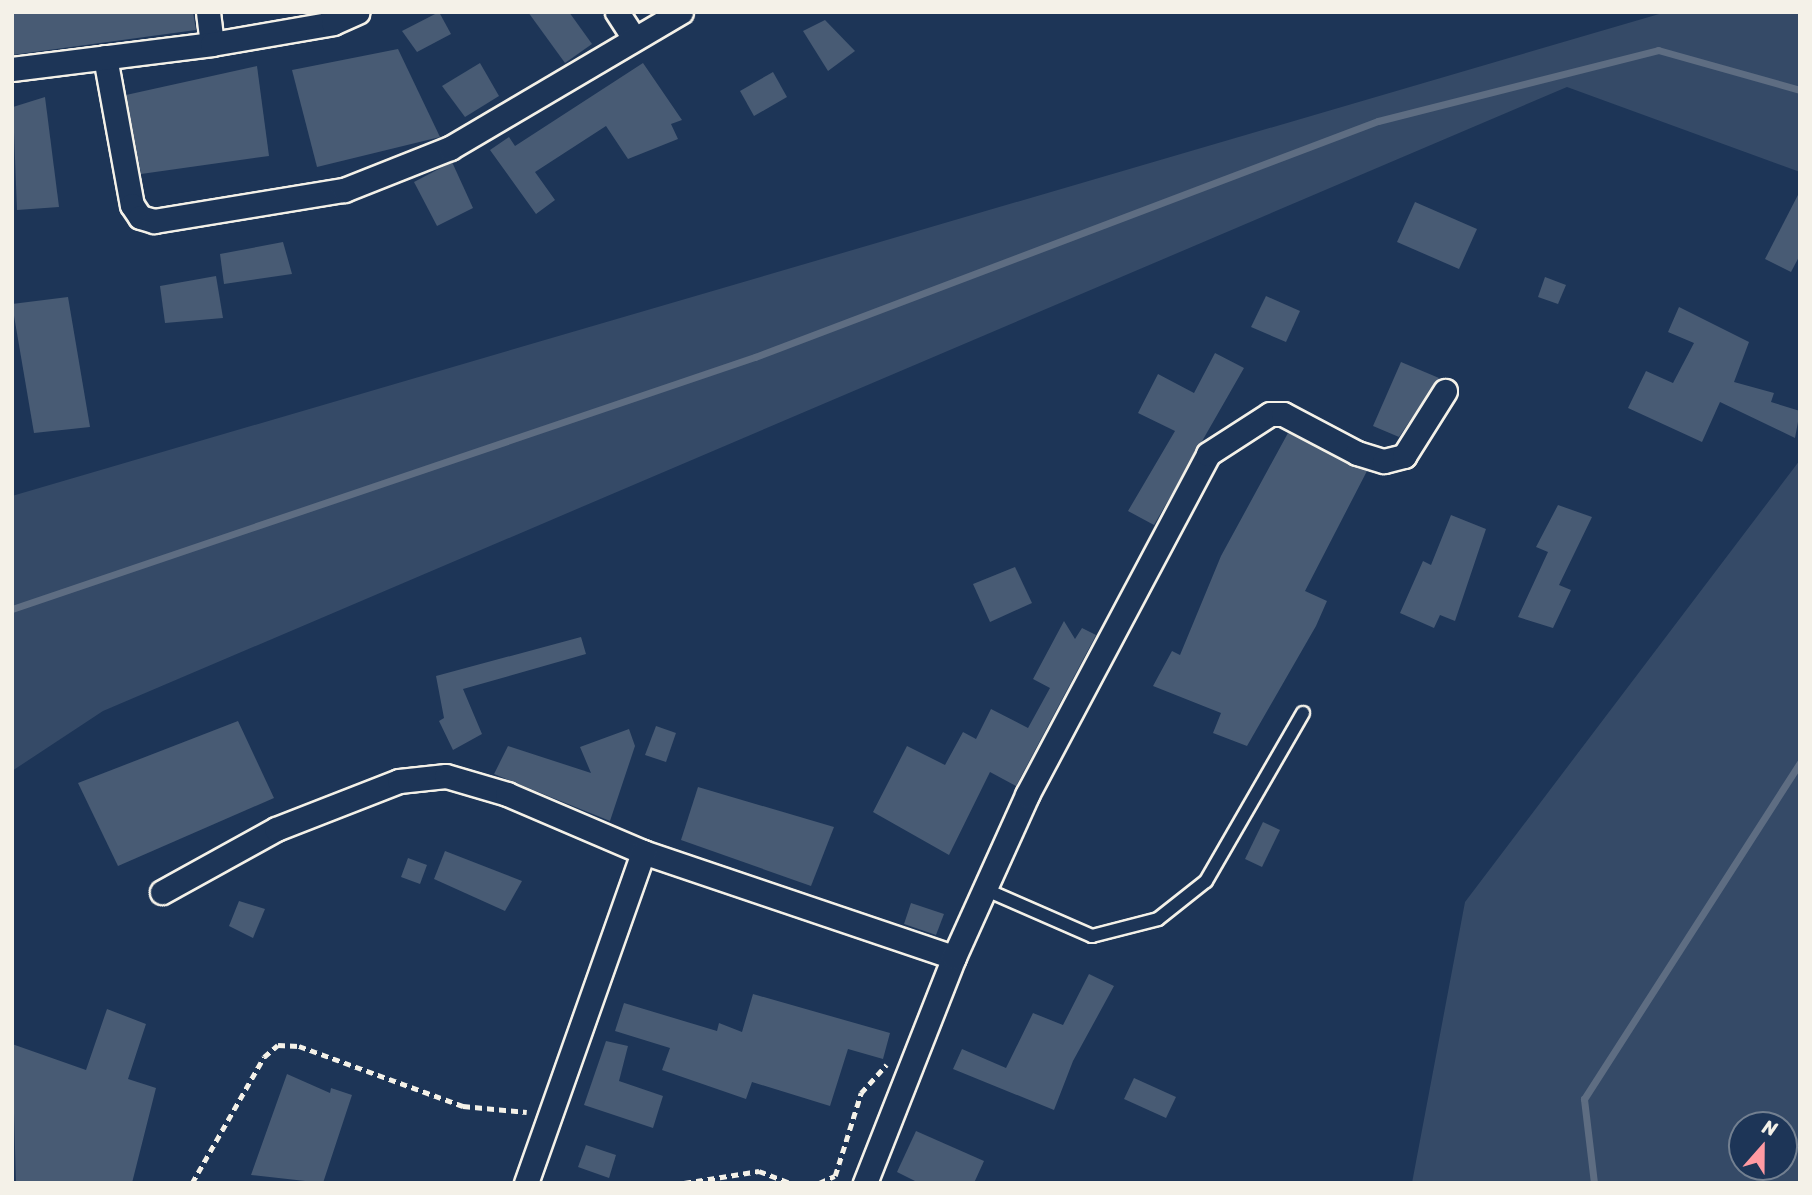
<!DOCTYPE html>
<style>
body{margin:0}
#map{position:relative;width:1812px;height:1195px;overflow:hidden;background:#1d3557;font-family:Sriracha,sans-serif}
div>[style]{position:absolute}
.green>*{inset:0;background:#354a67}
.stream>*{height:7px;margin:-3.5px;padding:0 3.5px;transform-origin:3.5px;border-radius:3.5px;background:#5e6d82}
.building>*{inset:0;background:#485b74}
.path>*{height:4.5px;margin-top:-2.25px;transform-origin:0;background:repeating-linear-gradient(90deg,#f4f1e8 0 7px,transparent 0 12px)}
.roads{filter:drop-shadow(2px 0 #f4f1e8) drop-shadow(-2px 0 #f4f1e8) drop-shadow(0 2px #f4f1e8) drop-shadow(0 -2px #f4f1e8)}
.service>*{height:12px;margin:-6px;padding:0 6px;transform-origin:6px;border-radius:6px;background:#1d3557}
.minor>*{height:23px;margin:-11.5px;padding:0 11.5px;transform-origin:11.5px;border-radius:11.5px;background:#1d3557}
span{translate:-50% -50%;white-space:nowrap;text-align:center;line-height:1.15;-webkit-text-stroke:7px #1d3557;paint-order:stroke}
.frame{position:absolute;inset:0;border:14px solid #f4f1e8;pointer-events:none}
.north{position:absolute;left:1728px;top:1111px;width:70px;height:70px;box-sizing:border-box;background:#1d3557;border:2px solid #738091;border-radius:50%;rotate:21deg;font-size:19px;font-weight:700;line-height:28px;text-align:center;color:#f4f1e8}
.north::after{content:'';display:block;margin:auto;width:24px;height:32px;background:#ff9aa2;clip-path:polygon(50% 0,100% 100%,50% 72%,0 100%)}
</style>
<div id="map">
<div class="green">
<div style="clip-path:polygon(1666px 12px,1800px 12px,1800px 172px,1567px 87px,103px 711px,12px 771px,12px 496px)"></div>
<div style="clip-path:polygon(evenodd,1800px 460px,1800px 1183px,1412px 1183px,1465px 902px,1800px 460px,1742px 1125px,1784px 1125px,1784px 1167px,1742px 1167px,1742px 1125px)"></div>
</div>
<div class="stream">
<div style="left:12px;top:609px;width:785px;rotate:-18.74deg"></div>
<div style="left:755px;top:357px;width:666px;rotate:-20.75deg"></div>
<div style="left:1378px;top:121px;width:289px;rotate:-14.2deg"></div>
<div style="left:1658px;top:50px;width:148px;rotate:15.7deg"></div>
<div style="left:1594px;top:1183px;width:85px;rotate:-96.8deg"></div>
<div style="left:1584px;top:1099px;width:400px;rotate:-57.3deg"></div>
</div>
<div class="building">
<div style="clip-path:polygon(12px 12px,193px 12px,196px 30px,12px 55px)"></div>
<div style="clip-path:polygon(439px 12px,451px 34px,417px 52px,402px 31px)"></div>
<div style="clip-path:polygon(528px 12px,569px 12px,592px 44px,565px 63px)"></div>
<div style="clip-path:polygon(825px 20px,855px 51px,828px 71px,803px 31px)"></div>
<div style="clip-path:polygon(398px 49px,440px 137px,317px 167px,292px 70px)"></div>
<div style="clip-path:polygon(480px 63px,499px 96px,465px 117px,442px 86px)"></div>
<div style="clip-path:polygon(643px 63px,682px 120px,671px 124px,678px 139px,628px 159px,606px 126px,535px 172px,555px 200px,536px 214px,490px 150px,509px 137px,515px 146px)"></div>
<div style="clip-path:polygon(257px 66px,269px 156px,141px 174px,126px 95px)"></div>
<div style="clip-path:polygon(773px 72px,787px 97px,754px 116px,740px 91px)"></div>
<div style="clip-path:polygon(45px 97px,59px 207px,17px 210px,13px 107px)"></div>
<div style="clip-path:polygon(452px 162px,473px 208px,437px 226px,414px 182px)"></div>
<div style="clip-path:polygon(1800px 191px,1800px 255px,1791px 272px,1765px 259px)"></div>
<div style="clip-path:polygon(1415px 202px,1477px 229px,1459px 269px,1397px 242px)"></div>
<div style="clip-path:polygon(283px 242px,292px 274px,224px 284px,220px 254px)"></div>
<div style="clip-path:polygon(216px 276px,223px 318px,165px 323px,160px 286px)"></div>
<div style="clip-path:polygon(1545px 277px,1566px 285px,1558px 304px,1538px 297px)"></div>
<div style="clip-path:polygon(1266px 296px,1300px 311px,1286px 342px,1251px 327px)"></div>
<div style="clip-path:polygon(68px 297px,90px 427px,34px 433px,12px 304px)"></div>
<div style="clip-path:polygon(1679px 307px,1749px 342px,1734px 382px,1774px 393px,1771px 402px,1800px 411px,1795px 438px,1720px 402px,1702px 442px,1628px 408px,1646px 371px,1673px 383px,1694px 343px,1668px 332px)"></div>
<div style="clip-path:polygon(1215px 353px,1244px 368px,1154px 525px,1128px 511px,1175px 431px,1138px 413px,1158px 374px,1194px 393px)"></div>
<div style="clip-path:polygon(1401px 362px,1439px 378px,1399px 437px,1373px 426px)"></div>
<div style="clip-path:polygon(1288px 433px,1367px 471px,1305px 591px,1327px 601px,1316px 626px,1247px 746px,1213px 733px,1221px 713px,1153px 686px,1172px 651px,1180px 655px,1221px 556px)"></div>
<div style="clip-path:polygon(1558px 505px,1592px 517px,1559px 585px,1571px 590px,1553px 628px,1518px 617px,1548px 552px,1536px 547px)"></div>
<div style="clip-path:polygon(1451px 515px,1486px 529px,1455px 621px,1440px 615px,1434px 628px,1400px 613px,1423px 561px,1431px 565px)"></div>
<div style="clip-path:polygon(1015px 567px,1032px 603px,990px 622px,973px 584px)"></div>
<div style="clip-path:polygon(1064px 621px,1075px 639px,1082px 628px,1096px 635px,1016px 786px,990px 772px,949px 855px,873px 812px,907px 746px,945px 765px,963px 732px,976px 739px,991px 709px,1028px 728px,1050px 688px,1033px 679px)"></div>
<div style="clip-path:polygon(581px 637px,586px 654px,463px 689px,482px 734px,453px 750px,439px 721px,444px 718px,436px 676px)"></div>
<div style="clip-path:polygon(238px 721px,274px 798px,118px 866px,78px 783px)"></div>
<div style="clip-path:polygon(656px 726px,676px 733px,666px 762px,645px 755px)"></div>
<div style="clip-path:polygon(629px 729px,635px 746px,610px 821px,494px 774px,508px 746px,591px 773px,580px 747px)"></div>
<div style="clip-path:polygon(698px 787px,834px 827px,811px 886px,681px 840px)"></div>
<div style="clip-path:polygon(1263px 822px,1280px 830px,1262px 867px,1245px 859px)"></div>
<div style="clip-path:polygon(445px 851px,522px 881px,505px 911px,434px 879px)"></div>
<div style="clip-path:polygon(408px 858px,427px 865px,420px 884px,401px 877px)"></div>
<div style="clip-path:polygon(239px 901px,265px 909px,253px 938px,229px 926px)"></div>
<div style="clip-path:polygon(911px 903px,944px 914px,936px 935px,904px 924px)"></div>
<div style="clip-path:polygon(1089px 974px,1114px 986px,1073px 1061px,1054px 1110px,953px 1069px,962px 1049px,1006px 1068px,1033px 1013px,1063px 1025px)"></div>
<div style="clip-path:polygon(753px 994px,890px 1033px,883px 1059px,848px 1049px,830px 1106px,752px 1082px,746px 1099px,662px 1070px,670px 1048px,615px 1031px,624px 1003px,717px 1031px,719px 1023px,742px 1032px)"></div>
<div style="clip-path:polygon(107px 1009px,146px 1024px,128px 1079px,156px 1088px,132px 1183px,16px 1183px,12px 1044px,86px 1070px)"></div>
<div style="clip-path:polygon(606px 1041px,628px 1046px,619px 1081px,663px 1096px,653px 1128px,584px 1105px)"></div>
<div style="clip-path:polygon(287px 1074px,330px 1093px,331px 1088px,352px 1095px,323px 1183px,251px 1175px)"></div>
<div style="clip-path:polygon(1134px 1078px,1176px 1097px,1166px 1118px,1124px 1099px)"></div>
<div style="clip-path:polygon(916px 1131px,984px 1161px,974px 1183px,919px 1183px,897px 1172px)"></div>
<div style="clip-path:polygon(586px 1145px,616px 1155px,609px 1178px,578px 1167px)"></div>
</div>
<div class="path">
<div style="left:192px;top:1183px;width:145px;rotate:-60.3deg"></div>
<div style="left:264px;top:1057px;width:18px;rotate:-41deg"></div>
<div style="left:278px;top:1045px;width:21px;rotate:3deg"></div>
<div style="left:299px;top:1046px;width:175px;rotate:20.1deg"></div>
<div style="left:463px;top:1106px;width:64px;rotate:5.4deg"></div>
<div style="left:684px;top:1183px;width:76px;rotate:-9.1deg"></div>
<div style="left:759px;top:1171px;width:33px;rotate:21deg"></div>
<div style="left:819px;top:1183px;width:17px;rotate:-24deg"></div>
<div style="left:835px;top:1176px;width:87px;rotate:-72.6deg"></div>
<div style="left:861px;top:1093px;width:38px;rotate:-48deg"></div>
</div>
<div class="roads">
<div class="service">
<div style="left:982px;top:888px;width:120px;rotate:23.6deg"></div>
<div style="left:1092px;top:936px;width:68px;rotate:-14.4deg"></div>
<div style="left:1158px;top:919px;width:61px;rotate:-38.4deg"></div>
<div style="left:1206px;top:881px;width:194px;rotate:-60deg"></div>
</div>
<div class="minor">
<div style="left:208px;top:12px;width:32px;rotate:83deg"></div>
<div style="left:617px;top:12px;width:31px;rotate:57deg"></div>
<div style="left:105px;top:57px;width:150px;rotate:79.7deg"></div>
<div style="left:132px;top:205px;width:14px;rotate:56deg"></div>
<div style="left:140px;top:217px;width:15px;rotate:16deg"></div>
<div style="left:154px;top:221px;width:193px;rotate:-9.3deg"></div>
<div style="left:344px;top:190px;width:114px;rotate:-21.6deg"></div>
<div style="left:450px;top:148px;width:268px;rotate:-30.5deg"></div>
<div style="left:12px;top:69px;width:202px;rotate:-7.1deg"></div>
<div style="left:212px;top:44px;width:123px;rotate:-9.8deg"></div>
<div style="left:333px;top:23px;width:27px;rotate:-24deg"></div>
<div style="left:162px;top:892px;width:130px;rotate:-28.9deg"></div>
<div style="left:276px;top:829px;width:132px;rotate:-21.3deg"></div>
<div style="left:399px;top:781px;width:47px;rotate:-6.1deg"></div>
<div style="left:446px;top:776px;width:64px;rotate:16.4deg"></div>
<div style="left:507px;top:794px;width:148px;rotate:23.1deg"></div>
<div style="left:643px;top:852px;width:328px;rotate:18.7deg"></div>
<div style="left:954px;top:957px;width:243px;rotate:111.5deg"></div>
<div style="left:954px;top:957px;width:178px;rotate:-65.7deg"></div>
<div style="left:1027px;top:795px;width:386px;rotate:-62deg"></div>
<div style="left:1208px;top:454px;width:74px;rotate:-32.8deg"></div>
<div style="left:1270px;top:414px;width:13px"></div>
<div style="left:1283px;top:414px;width:84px;rotate:27.8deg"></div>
<div style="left:1357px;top:453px;width:28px;rotate:17deg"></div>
<div style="left:1384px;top:461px;width:21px;rotate:-14deg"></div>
<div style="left:1404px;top:456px;width:77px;rotate:-57.8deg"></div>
<div style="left:526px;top:1183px;width:351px;rotate:-70.5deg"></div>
</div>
</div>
<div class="frame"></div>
<div class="north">N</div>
</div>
